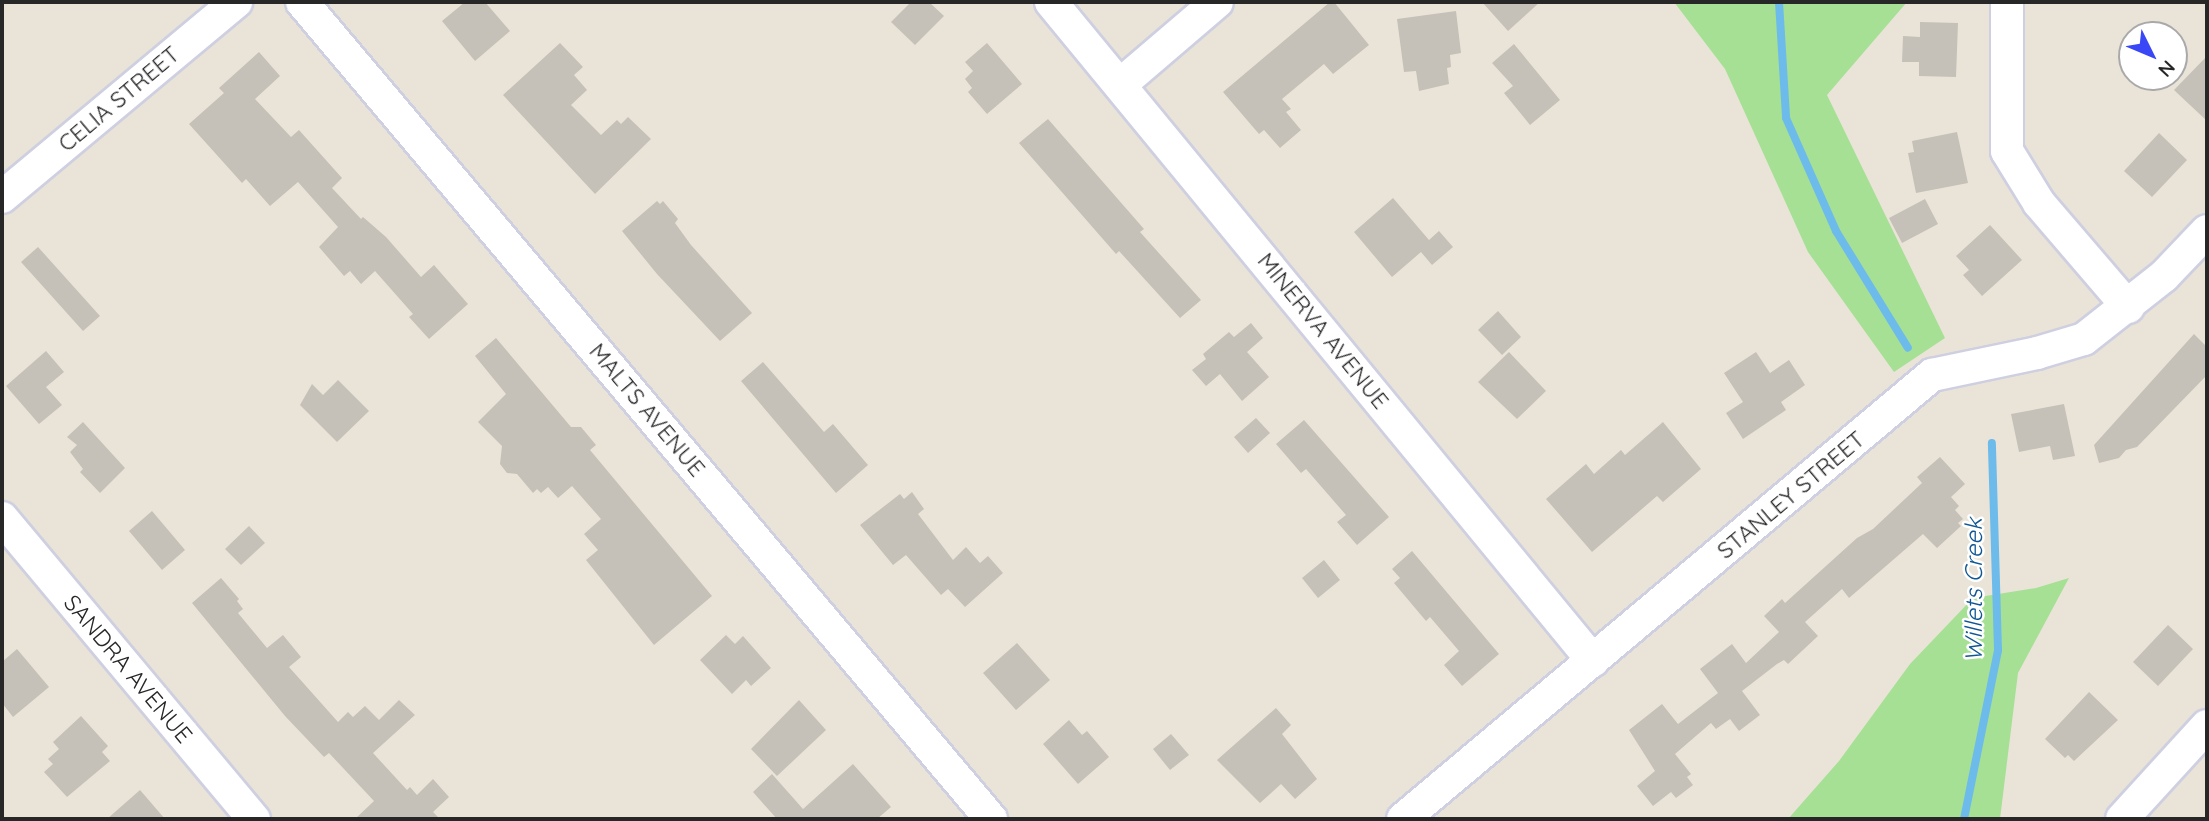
<!DOCTYPE html>
<style>
body{margin:0}
#map{position:relative;width:2209px;height:821px;overflow:hidden;background:#eae4d8;font-family:Quicksand,sans-serif}
div>[style]{position:absolute}
.green>*{inset:0;background:#a6e095}
.stream>*{height:8px;margin:-4px;padding:0 4px;transform-origin:4px;border-radius:4px;background:#6cbbeb}
.building>*{inset:0;background:#c5c1b8}
.roads{filter:drop-shadow(2px 0 #cecfe0) drop-shadow(-2px 0 #cecfe0) drop-shadow(0 2px #cecfe0) drop-shadow(0 -2px #cecfe0)}
.minor>*{height:32px;margin:-16px;padding:0 16px;transform-origin:16px;border-radius:16px;background:#fff}
span{translate:-50% -50%;white-space:nowrap;text-align:center;line-height:1.15;-webkit-text-stroke:5px #fff;paint-order:stroke}
.street-label{font-size:23px;color:#272727}
.water-label{font-size:24px;color:#0f5693;font-style:italic}
.frame{position:absolute;inset:0;border:4px solid #272727;pointer-events:none}
.north{position:absolute;left:2118px;top:21px;width:70px;height:70px;box-sizing:border-box;background:#fff;border:2px solid #a9a9a9;border-radius:50%;rotate:133deg;font-size:19px;font-weight:700;line-height:28px;text-align:center;color:#272727}
.north::after{content:'';display:block;margin:auto;width:24px;height:32px;background:#3947f6;clip-path:polygon(50% 0,100% 100%,50% 72%,0 100%)}
</style>
<div id="map">
<div class="green">
<div style="clip-path:polygon(1674px 2px,1907px 2px,1827px 95px,1945px 338px,1894px 372px,1808px 252px,1725px 69px)"></div>
<div style="clip-path:polygon(2069px 578px,2018px 673px,2000px 819px,1788px 819px,1839px 761px,1910px 664px,1973px 598px,2036px 588px)"></div>
</div>
<div class="stream">
<div style="left:1779px;top:2px;width:116px;rotate:86.5deg"></div>
<div style="left:1786px;top:118px;width:124px;rotate:66.1deg"></div>
<div style="left:1836px;top:231px;width:137px;rotate:58.4deg"></div>
<div style="left:1964px;top:819px;width:172px;rotate:-78.6deg"></div>
<div style="left:1998px;top:650px;width:207px;rotate:-91.7deg"></div>
</div>
<div class="building">
<div style="clip-path:polygon(465px 2px,485px 2px,510px 31px,475px 61px,442px 21px)"></div>
<div style="clip-path:polygon(911px 2px,929px 2px,944px 16px,915px 45px,891px 22px)"></div>
<div style="clip-path:polygon(1330px 2px,1334px 2px,1369px 45px,1333px 74px,1324px 64px,1282px 99px,1291px 109px,1286px 112px,1301px 130px,1280px 148px,1264px 130px,1259px 134px,1223px 92px)"></div>
<div style="clip-path:polygon(1482px 2px,1540px 2px,1508px 31px)"></div>
<div style="clip-path:polygon(1456px 11px,1461px 53px,1450px 55px,1451px 67px,1447px 68px,1449px 84px,1419px 91px,1416px 71px,1404px 72px,1397px 19px)"></div>
<div style="clip-path:polygon(1920px 22px,1958px 23px,1956px 77px,1919px 76px,1919px 62px,1902px 62px,1903px 36px,1920px 37px)"></div>
<div style="clip-path:polygon(560px 43px,583px 67px,574px 75px,587px 90px,571px 105px,601px 135px,617px 120px,621px 124px,628px 117px,651px 139px,595px 194px,503px 95px)"></div>
<div style="clip-path:polygon(987px 43px,1022px 84px,987px 114px,968px 92px,972px 88px,965px 79px,973px 71px,965px 62px)"></div>
<div style="clip-path:polygon(1514px 44px,1560px 100px,1530px 125px,1504px 93px,1513px 86px,1492px 63px)"></div>
<div style="clip-path:polygon(259px 52px,280px 76px,255px 99px,291px 137px,299px 130px,342px 178px,332px 188px,361px 219px,363px 217px,386px 237px,421px 277px,434px 265px,468px 304px,429px 339px,409px 317px,413px 314px,375px 271px,361px 284px,350px 271px,344px 276px,319px 247px,338px 227px,298px 182px,270px 206px,246px 179px,242px 183px,189px 124px,224px 93px,219px 88px)"></div>
<div style="clip-path:polygon(2207px 56px,2207px 121px,2174px 90px)"></div>
<div style="clip-path:polygon(1048px 119px,1144px 229px,1140px 232px,1201px 300px,1180px 318px,1119px 251px,1116px 254px,1019px 143px)"></div>
<div style="clip-path:polygon(1957px 132px,1968px 183px,1916px 193px,1908px 153px,1914px 152px,1912px 141px)"></div>
<div style="clip-path:polygon(2159px 133px,2187px 160px,2152px 197px,2124px 171px)"></div>
<div style="clip-path:polygon(1393px 198px,1429px 240px,1439px 231px,1453px 247px,1432px 265px,1421px 252px,1392px 277px,1354px 232px)"></div>
<div style="clip-path:polygon(1925px 199px,1938px 224px,1902px 243px,1889px 218px)"></div>
<div style="clip-path:polygon(657px 201px,660px 204px,663px 201px,678px 219px,675px 223px,691px 245px,752px 313px,720px 341px,657px 274px,622px 231px)"></div>
<div style="clip-path:polygon(1990px 225px,2022px 260px,1982px 296px,1963px 275px,1969px 270px,1956px 256px)"></div>
<div style="clip-path:polygon(38px 247px,100px 316px,83px 331px,21px 262px)"></div>
<div style="clip-path:polygon(1498px 311px,1521px 337px,1502px 355px,1478px 330px)"></div>
<div style="clip-path:polygon(1251px 323px,1263px 338px,1247px 352px,1269px 377px,1242px 401px,1220px 374px,1206px 386px,1192px 370px,1206px 359px,1203px 354px,1229px 332px,1234px 337px)"></div>
<div style="clip-path:polygon(2194px 334px,2207px 347px,2207px 375px,2137px 447px,2126px 450px,2119px 458px,2099px 463px,2094px 445px)"></div>
<div style="clip-path:polygon(496px 338px,571px 427px,581px 427px,596px 445px,590px 450px,712px 596px,654px 645px,586px 560px,598px 550px,584px 534px,601px 519px,572px 486px,558px 498px,548px 487px,541px 493px,537px 489px,533px 493px,517px 474px,507px 473px,500px 464px,502px 446px,478px 422px,506px 394px,475px 356px)"></div>
<div style="clip-path:polygon(46px 351px,64px 372px,46px 387px,62px 405px,39px 424px,6px 386px)"></div>
<div style="clip-path:polygon(1509px 352px,1546px 391px,1517px 419px,1478px 382px)"></div>
<div style="clip-path:polygon(1756px 352px,1770px 373px,1789px 360px,1805px 385px,1781px 402px,1786px 410px,1743px 439px,1726px 413px,1743px 402px,1724px 373px)"></div>
<div style="clip-path:polygon(763px 362px,824px 432px,833px 424px,868px 465px,836px 493px,741px 381px)"></div>
<div style="clip-path:polygon(338px 380px,369px 411px,337px 442px,300px 405px,312px 384px,323px 395px)"></div>
<div style="clip-path:polygon(2064px 404px,2075px 456px,2053px 460px,2050px 446px,2019px 452px,2011px 414px)"></div>
<div style="clip-path:polygon(1256px 418px,1270px 433px,1248px 453px,1234px 437px)"></div>
<div style="clip-path:polygon(1304px 420px,1389px 517px,1357px 545px,1337px 522px,1346px 515px,1306px 469px,1301px 473px,1276px 444px)"></div>
<div style="clip-path:polygon(83px 422px,125px 468px,100px 493px,80px 472px,83px 469px,70px 452px,77px 445px,67px 437px)"></div>
<div style="clip-path:polygon(1663px 422px,1701px 469px,1663px 502px,1657px 496px,1592px 552px,1546px 499px,1586px 464px,1594px 474px,1621px 450px,1625px 455px)"></div>
<div style="clip-path:polygon(1940px 457px,1965px 484px,1951px 497px,1959px 506px,1955px 510px,1963px 519px,1958px 523px,1961px 526px,1937px 548px,1923px 534px,1849px 598px,1842px 589px,1805px 622px,1818px 636px,1788px 664px,1784px 660px,1777px 664px,1742px 691px,1760px 715px,1739px 731px,1730px 719px,1716px 729px,1711px 723px,1675px 754px,1691px 774px,1687px 777px,1693px 785px,1676px 798px,1671px 792px,1653px 806px,1637px 786px,1655px 771px,1629px 730px,1662px 704px,1678px 724px,1718px 693px,1700px 669px,1732px 644px,1746px 663px,1779px 632px,1764px 616px,1782px 599px,1785px 603px,1857px 538px,1873px 529px,1922px 483px,1917px 477px)"></div>
<div style="clip-path:polygon(912px 492px,924px 509px,918px 514px,953px 560px,966px 547px,980px 563px,988px 556px,1003px 573px,965px 607px,948px 589px,941px 595px,906px 555px,893px 565px,860px 525px,900px 494px,904px 499px)"></div>
<div style="clip-path:polygon(152px 511px,185px 550px,162px 570px,129px 531px)"></div>
<div style="clip-path:polygon(249px 526px,265px 543px,241px 565px,225px 549px)"></div>
<div style="clip-path:polygon(1412px 551px,1499px 654px,1462px 686px,1444px 665px,1459px 651px,1430px 617px,1426px 621px,1394px 583px,1400px 578px,1392px 569px)"></div>
<div style="clip-path:polygon(1324px 560px,1340px 580px,1318px 598px,1302px 578px)"></div>
<div style="clip-path:polygon(221px 578px,239px 599px,237px 601px,243px 609px,238px 613px,267px 648px,283px 635px,301px 657px,289px 667px,338px 722px,348px 712px,353px 717px,365px 706px,379px 720px,399px 700px,415px 715px,373px 753px,407px 790px,410px 787px,417px 795px,433px 779px,449px 797px,433px 812px,440px 819px,355px 819px,374px 801px,329px 753px,324px 757px,285px 716px,192px 603px)"></div>
<div style="clip-path:polygon(2168px 625px,2193px 649px,2158px 686px,2133px 662px)"></div>
<div style="clip-path:polygon(726px 635px,735px 644px,743px 636px,771px 668px,751px 686px,746px 680px,732px 694px,700px 660px)"></div>
<div style="clip-path:polygon(1017px 643px,1050px 680px,1016px 710px,983px 673px)"></div>
<div style="clip-path:polygon(17px 649px,49px 687px,13px 717px,2px 703px,2px 662px)"></div>
<div style="clip-path:polygon(2089px 692px,2118px 720px,2074px 761px,2068px 755px,2065px 758px,2045px 739px)"></div>
<div style="clip-path:polygon(799px 700px,826px 730px,777px 776px,751px 749px)"></div>
<div style="clip-path:polygon(1276px 708px,1291px 725px,1282px 734px,1317px 779px,1295px 799px,1281px 784px,1260px 803px,1217px 760px)"></div>
<div style="clip-path:polygon(81px 716px,108px 746px,102px 752px,110px 761px,67px 797px,44px 772px,53px 764px,48px 759px,59px 749px,53px 742px)"></div>
<div style="clip-path:polygon(1069px 720px,1082px 735px,1087px 731px,1109px 757px,1078px 784px,1043px 744px)"></div>
<div style="clip-path:polygon(1171px 734px,1189px 755px,1170px 770px,1153px 749px)"></div>
<div style="clip-path:polygon(853px 764px,891px 807px,877px 819px,777px 819px,753px 792px,772px 774px,803px 809px)"></div>
<div style="clip-path:polygon(140px 790px,165px 819px,107px 819px)"></div>
</div>
<div class="roads">
<div class="minor">
<div style="left:302px;top:2px;width:1069px;rotate:49.86deg"></div>
<div style="left:1051px;top:2px;width:853px;rotate:50.56deg"></div>
<div style="left:2007px;top:2px;width:149px;rotate:90deg"></div>
<div style="left:2007px;top:151px;width:61px;rotate:58.4deg"></div>
<div style="left:2039px;top:203px;width:137px;rotate:49.4deg"></div>
<div style="left:1121px;top:84px;width:126px;rotate:-40.5deg"></div>
<div style="left:2px;top:197px;width:305px;rotate:-39.8deg"></div>
<div style="left:2px;top:518px;width:393px;rotate:50.1deg"></div>
<div style="left:1403px;top:819px;width:691px;rotate:-40.01deg"></div>
<div style="left:1932px;top:375px;width:107px;rotate:-11.8deg"></div>
<div style="left:2037px;top:353px;width:49px;rotate:-16.6deg"></div>
<div style="left:2084px;top:339px;width:102px;rotate:-38.2deg"></div>
<div style="left:2164px;top:276px;width:62px;rotate:-46.3deg"></div>
<div style="left:2122px;top:819px;width:126px;rotate:-47.6deg"></div>
</div>
</div>
<div class="street-label">
<span style="left:119px;top:99px;rotate:-40deg">CELIA STREET</span>
<span style="left:1323px;top:331px;rotate:51deg">MINERVA AVENUE</span>
<span style="left:647px;top:410px;rotate:50deg">MALTS AVENUE</span>
<span style="left:1791px;top:495px;rotate:-40deg">STANLEY STREET</span>
<span style="left:128px;top:669px;rotate:50deg">SANDRA AVENUE</span>
</div>
<div class="water-label">
<span style="left:1974px;top:590px;rotate:-90deg">Willets Creek</span>
</div>
<div class="frame"></div>
<div class="north">N</div>
</div>
